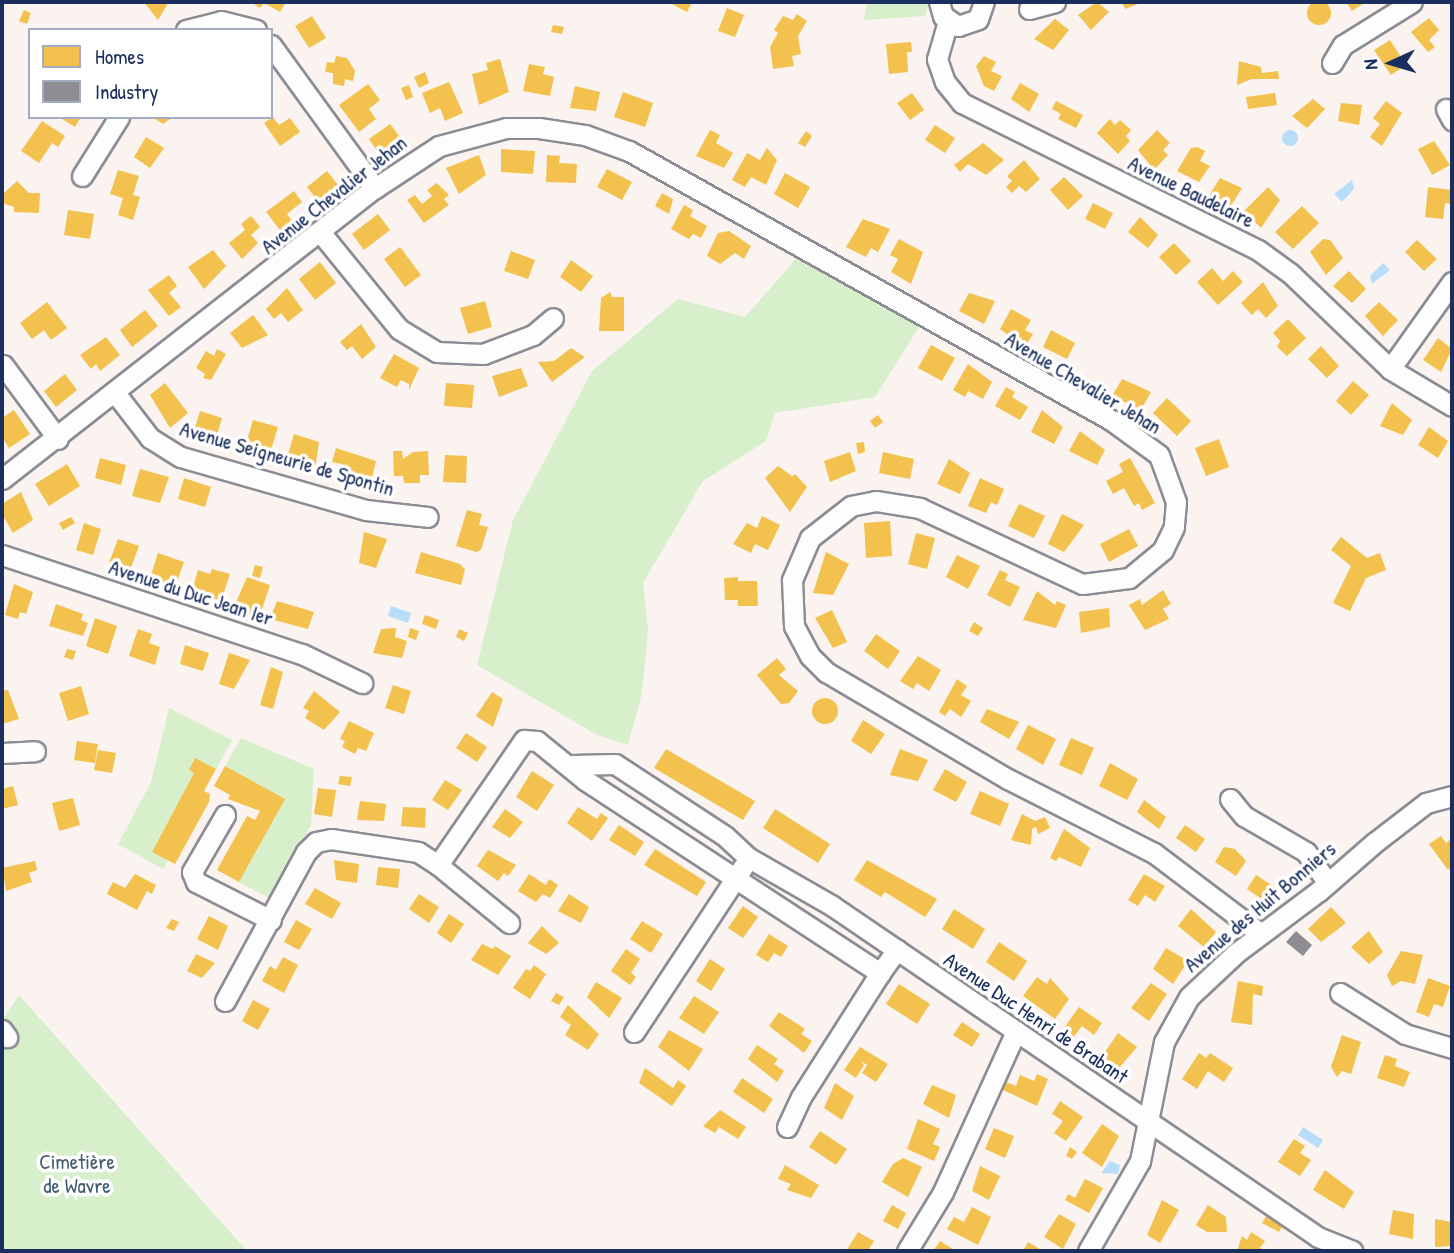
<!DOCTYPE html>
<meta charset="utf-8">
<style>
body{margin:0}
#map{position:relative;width:1454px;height:1253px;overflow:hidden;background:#faf3f0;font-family:"Patrick Hand",sans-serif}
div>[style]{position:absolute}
.green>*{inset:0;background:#d7f0cb}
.water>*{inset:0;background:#b8ddf8}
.round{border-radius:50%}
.homes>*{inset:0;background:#f2c14e}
.industry>*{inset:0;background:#8d8d92}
.roads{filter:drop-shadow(2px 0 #8b8c94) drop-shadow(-2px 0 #8b8c94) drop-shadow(0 2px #8b8c94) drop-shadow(0 -2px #8b8c94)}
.minor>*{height:19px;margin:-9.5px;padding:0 9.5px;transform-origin:9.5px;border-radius:9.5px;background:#fefdfd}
span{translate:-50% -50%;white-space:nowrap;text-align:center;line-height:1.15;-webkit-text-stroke:7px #fff;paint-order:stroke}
.street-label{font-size:21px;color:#1b2f5e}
.park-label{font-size:21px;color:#435e72}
.frame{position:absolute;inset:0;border:4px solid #1b2f5e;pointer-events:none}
.legend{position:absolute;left:28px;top:28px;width:245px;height:91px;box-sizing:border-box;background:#fff;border:2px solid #a4acbf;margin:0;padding:9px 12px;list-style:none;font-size:21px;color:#1b2f5e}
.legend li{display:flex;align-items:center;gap:14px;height:35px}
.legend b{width:35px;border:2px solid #a4acbf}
.north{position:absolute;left:1356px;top:28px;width:70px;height:70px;-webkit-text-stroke:5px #fff;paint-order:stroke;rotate:266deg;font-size:19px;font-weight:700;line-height:28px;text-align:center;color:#1b2f5e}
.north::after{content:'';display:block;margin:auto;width:24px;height:32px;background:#1b2f5e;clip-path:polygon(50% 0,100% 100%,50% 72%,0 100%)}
</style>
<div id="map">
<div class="green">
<div style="clip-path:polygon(867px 2px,929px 2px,925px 16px,864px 20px)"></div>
<div style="clip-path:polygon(801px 253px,922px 322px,875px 397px,775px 413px,766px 441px,703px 481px,643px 583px,648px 629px,642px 693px,628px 745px,597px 735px,477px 665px,513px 520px,592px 371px,678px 299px,745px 317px)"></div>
<div style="clip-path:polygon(169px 708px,232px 740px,216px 769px,195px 759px,189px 770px,194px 773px,152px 852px,168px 860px,163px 869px,118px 844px,151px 782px)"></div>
<div style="clip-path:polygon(241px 738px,314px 769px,311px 825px,271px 899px,239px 882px,284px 799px,225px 766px)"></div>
<div style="clip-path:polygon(19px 995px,247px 1251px,2px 1251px,2px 1021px)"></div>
</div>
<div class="water">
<div class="round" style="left:1282px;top:130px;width:16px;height:16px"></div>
<div style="clip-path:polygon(1352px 180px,1354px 189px,1342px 202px,1334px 194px)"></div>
<div style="clip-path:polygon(1383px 263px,1390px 270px,1372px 284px,1370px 276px)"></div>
<div style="clip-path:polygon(391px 606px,411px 613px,408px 623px,388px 616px)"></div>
<div style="clip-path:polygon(1303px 1127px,1323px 1140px,1318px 1148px,1298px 1135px)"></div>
<div style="clip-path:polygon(1110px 1161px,1120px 1165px,1118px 1174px,1101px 1173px)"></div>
</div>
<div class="homes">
<div class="round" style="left:1307px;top:1px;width:24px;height:24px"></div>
<div style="clip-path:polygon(144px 2px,169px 2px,158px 20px)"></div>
<div style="clip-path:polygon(250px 2px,286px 2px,280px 12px,264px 3px,260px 8px)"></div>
<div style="clip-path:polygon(668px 2px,692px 2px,687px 12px)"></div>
<div style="clip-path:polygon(1097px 2px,1109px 12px,1091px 30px,1078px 15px)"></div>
<div style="clip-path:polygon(1122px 2px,1143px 2px,1125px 9px)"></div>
<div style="clip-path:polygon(1346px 2px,1366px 2px,1352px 11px)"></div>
<div style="clip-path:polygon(727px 8px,744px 15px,735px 37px,718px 31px)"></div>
<div style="clip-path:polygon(24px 10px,31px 13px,27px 24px,19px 21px)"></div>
<div style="clip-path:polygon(797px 14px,807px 21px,798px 36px,801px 54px,792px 56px,794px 66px,773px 69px,770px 47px,778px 33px,774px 30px,783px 16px,793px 20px)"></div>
<div style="clip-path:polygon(312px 16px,326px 38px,309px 48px,295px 26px)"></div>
<div style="clip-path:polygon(1429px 18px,1439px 30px,1429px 40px,1435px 47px,1428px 52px,1411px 32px)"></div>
<div style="clip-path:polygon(1055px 19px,1069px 30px,1053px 50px,1034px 39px)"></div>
<div style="clip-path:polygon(553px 25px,564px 27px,562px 34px,551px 32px)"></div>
<div style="clip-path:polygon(1390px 40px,1406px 65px,1391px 75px,1374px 50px)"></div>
<div style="clip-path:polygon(911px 42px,912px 52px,907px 52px,908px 72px,889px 74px,886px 44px)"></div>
<div style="clip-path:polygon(336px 56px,347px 58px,355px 71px,353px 81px,345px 79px,344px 86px,333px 84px,333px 73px,325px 72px,327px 62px,334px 63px)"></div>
<div style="clip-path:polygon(984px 56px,996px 62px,991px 71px,1002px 76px,994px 91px,984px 86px,976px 66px)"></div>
<div style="clip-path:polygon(500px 59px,509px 92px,479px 105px,472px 74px,488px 70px,486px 63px)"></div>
<div style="clip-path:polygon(1239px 61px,1261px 67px,1262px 73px,1278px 71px,1279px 79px,1252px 79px,1237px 85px)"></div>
<div style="clip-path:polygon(529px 64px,545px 67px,543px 74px,554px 77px,550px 96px,523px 91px)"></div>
<div style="clip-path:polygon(425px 72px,429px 83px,419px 88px,414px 77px)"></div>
<div style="clip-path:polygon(449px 82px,463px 113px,445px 121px,440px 108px,430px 113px,422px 93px)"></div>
<div style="clip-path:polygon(1020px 83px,1039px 94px,1029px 112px,1011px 99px)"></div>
<div style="clip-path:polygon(368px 84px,380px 100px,369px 109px,376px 119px,359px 132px,339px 105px)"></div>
<div style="clip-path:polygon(409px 85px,413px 97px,406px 100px,401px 88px)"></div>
<div style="clip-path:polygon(575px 86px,600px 92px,596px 111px,570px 108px)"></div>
<div style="clip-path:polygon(623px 92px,653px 103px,645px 127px,614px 117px)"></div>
<div style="clip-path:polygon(912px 93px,924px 110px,910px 120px,897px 103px)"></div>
<div style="clip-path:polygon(1275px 93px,1277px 105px,1248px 109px,1246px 97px)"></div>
<div style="clip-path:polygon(1313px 99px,1325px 109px,1307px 128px,1292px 116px)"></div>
<div style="clip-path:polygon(1056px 101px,1083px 115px,1076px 128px,1058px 119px,1061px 114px,1052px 109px)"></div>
<div style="clip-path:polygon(1386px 101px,1402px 113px,1382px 146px,1370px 137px,1380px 124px,1373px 118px)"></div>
<div style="clip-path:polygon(1341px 103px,1362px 105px,1359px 125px,1338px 121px)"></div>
<div style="clip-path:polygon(59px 117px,81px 117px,75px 127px)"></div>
<div style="clip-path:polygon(152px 117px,173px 117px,163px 124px)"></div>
<div style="clip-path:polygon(273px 117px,279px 125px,290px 118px,300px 132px,280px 146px,264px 123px)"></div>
<div style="clip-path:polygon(1110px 119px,1115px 125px,1120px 120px,1131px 130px,1126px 136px,1130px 141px,1118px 154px,1097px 133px)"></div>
<div style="clip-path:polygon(42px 121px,65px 136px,58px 147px,52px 143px,39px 163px,21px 151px)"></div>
<div style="clip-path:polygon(390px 124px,403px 141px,381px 157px,369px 139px)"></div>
<div style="clip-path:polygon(935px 125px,955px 138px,945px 153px,925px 140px)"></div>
<div style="clip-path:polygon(710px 130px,720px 135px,716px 143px,733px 153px,724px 168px,696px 156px)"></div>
<div style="clip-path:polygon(1157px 130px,1170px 143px,1163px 150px,1168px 155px,1154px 170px,1138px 150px)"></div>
<div style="clip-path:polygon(806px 131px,812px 136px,805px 147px,798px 143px)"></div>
<div style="clip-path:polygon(146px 137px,164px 148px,150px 168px,134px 157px)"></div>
<div style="clip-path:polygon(1434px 141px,1450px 165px,1432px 175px,1418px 149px)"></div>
<div style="clip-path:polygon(983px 143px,1004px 160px,986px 175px,968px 164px,960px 172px,954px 165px)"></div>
<div style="clip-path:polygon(1197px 147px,1205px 151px,1200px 161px,1210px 166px,1199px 182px,1177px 171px,1191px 148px)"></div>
<div style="clip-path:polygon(767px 148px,777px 160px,766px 185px,751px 177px,745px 187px,732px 180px,747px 153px,760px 160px)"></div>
<div style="clip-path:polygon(501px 149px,535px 151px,533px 174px,501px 172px)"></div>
<div style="clip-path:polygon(479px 155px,486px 175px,459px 194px,446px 168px)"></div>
<div style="clip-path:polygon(547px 155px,560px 156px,559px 163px,577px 164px,576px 183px,546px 182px)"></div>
<div style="clip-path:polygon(1024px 160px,1040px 179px,1026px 192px,1019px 186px,1012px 193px,1006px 187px,1012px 181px,1007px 176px)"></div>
<div style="clip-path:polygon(607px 169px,632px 182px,622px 200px,597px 187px)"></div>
<div style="clip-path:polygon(118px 170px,139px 176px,133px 195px,140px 197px,133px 220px,118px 215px,123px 198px,110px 194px)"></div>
<div style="clip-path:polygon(327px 171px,338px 185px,318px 201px,307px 187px)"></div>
<div style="clip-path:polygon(785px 173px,810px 187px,798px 208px,774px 194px)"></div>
<div style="clip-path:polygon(1064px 177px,1083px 196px,1068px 210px,1050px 190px)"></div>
<div style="clip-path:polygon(1220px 178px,1242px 188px,1229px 209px,1207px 199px)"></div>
<div style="clip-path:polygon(17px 181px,29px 193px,40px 193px,39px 213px,14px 212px,14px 207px,2px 203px,2px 195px)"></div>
<div style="clip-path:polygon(437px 183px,449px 195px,444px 199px,449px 205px,424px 223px,407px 200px,415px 195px,422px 204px,432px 196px,427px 190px)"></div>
<div style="clip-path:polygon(1268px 187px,1280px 200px,1261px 228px,1244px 211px)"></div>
<div style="clip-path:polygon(1428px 187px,1452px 190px,1452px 204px,1445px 203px,1443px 219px,1425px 217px)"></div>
<div style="clip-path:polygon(294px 191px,302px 202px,287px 214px,295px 225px,283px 234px,266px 212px)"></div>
<div style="clip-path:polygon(662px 193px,673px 199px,669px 214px,655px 206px)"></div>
<div style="clip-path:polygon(1093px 203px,1113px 213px,1105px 229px,1085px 219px)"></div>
<div style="clip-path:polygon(684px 205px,693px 210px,690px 216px,707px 226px,701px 238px,693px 234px,689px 239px,671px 229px)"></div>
<div style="clip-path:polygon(1302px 206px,1319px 223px,1293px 249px,1275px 232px)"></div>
<div style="clip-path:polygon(68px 210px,94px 214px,90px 239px,64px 235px)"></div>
<div style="clip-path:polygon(378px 214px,390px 230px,364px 250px,352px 234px)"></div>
<div style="clip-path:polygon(251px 216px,260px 227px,251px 235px,258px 243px,242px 259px,229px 243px,245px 230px,241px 224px)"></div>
<div style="clip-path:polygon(1140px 217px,1158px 235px,1148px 248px,1128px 232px)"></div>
<div style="clip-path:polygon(863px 219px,890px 229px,878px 252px,871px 248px,866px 257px,846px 247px)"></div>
<div style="clip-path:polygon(729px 231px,751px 246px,744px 259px,735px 253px,720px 264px,707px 256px,718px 233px)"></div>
<div style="clip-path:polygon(899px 239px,923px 252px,911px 284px,891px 272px,898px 259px,890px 255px)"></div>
<div style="clip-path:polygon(1323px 239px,1330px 240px,1343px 258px,1326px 275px,1310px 252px)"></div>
<div style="clip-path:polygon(1417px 240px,1437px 259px,1424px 271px,1405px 252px)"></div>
<div style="clip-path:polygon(1174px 243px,1191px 261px,1176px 275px,1159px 257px)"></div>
<div style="clip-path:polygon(400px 247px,421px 275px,405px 287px,384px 259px)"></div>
<div style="clip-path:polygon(213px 250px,226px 266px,204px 289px,188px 267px)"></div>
<div style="clip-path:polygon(511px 251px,535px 260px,528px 279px,504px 271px)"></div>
<div style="clip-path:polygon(571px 260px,593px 276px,581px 292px,560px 277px)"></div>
<div style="clip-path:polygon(320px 262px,336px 283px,315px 300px,299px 279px)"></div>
<div style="clip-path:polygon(1212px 268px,1223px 281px,1233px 271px,1243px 282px,1218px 305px,1197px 282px)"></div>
<div style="clip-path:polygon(1349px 271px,1366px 289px,1352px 303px,1333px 286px)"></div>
<div style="clip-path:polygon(169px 275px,177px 286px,169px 293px,181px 307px,169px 316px,148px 290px)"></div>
<div style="clip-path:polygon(1263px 282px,1278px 306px,1266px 318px,1258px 309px,1252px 315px,1241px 303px)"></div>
<div style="clip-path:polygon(287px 288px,303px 310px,288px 322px,281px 313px,274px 319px,266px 309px)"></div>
<div style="clip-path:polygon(610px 292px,612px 297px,624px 297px,624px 331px,599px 331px,601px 298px)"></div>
<div style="clip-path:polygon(969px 293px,995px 301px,984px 324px,959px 311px)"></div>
<div style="clip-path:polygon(485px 301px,492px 327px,468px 334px,460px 308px)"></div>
<div style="clip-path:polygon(47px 302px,67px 328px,51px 340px,44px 330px,32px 339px,20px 323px)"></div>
<div style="clip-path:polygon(1379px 302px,1398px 320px,1383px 336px,1365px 316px)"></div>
<div style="clip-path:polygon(1011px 309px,1031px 320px,1025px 330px,1033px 334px,1025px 347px,1000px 329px)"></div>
<div style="clip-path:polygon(145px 310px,158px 326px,132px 347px,120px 330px)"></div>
<div style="clip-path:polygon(253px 315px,268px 335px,242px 348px,230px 333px)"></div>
<div style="clip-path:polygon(1288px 319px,1306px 338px,1287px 356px,1277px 347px,1280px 341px,1273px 333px)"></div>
<div style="clip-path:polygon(361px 324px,376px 347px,362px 359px,352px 346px,347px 350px,340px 342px)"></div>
<div style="clip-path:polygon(1051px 330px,1075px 343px,1067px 359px,1043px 347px)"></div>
<div style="clip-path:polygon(106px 337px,120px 355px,100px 371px,96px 364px,91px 369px,80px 355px)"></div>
<div style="clip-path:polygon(1438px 338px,1452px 349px,1441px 372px,1423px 360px)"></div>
<div style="clip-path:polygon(931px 345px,955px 358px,942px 381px,918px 368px)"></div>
<div style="clip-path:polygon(1321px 346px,1339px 366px,1327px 378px,1308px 359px)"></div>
<div style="clip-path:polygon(571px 348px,585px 357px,552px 382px,538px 362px,554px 361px)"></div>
<div style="clip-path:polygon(217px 349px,226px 354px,211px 380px,203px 378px,205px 374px,196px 368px,206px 351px,214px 356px)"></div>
<div style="clip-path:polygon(394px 354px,419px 368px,409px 390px,409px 384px,401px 380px,397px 387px,380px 378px)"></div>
<div style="clip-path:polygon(968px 364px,992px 382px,983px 399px,968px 391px,965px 397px,953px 390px)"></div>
<div style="clip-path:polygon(521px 368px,528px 386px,499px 397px,492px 376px)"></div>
<div style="clip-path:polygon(65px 374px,77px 390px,56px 407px,44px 391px)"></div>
<div style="clip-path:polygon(1122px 379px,1151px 392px,1141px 410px,1112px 396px)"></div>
<div style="clip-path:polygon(1353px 381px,1369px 395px,1351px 415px,1336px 401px)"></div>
<div style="clip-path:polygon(165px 383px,188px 413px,170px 428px,150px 395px)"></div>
<div style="clip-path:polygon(446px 383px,474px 385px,472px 408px,444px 406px)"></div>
<div style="clip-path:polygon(1006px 387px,1015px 392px,1012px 397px,1028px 407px,1020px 420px,995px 406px)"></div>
<div style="clip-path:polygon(1167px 398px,1191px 421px,1177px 436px,1153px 413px)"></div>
<div style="clip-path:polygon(1392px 403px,1412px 420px,1403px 435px,1380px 426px)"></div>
<div style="clip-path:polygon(14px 410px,30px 434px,9px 448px,2px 437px,2px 418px)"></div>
<div style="clip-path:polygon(1042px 410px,1063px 427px,1054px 444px,1031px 432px)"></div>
<div style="clip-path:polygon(200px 411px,222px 418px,216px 438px,194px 431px)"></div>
<div style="clip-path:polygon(878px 415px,883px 422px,875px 428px,870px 421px)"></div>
<div style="clip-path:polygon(253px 420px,278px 427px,271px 450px,246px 444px)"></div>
<div style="clip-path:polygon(1429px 427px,1448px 441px,1438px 458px,1418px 445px)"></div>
<div style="clip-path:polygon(1080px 431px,1105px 450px,1097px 465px,1069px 451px)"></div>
<div style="clip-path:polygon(294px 434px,319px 442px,315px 469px,285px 465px)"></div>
<div style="clip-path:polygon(1219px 439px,1229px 467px,1206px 476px,1195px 448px)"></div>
<div style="clip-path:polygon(864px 442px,865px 452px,858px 454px,856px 443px)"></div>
<div style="clip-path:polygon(336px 448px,376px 461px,372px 478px,340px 470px,342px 464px,332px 462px)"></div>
<div style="clip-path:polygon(393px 451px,402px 451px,403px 459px,413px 452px,428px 451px,429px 475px,420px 475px,420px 483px,404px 483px,403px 476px,394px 476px)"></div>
<div style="clip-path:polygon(850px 452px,856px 471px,830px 482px,824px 461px)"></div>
<div style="clip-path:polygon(883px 452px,914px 459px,910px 479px,879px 473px)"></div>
<div style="clip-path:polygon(445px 455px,467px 456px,466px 483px,443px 482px)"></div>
<div style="clip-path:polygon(100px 458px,126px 465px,121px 485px,95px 478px)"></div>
<div style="clip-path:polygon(1130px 458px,1155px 503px,1142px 510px,1139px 503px,1134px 506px,1124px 488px,1113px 494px,1106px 481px,1123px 472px,1119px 464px)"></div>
<div style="clip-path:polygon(949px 459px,970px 473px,960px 494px,937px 484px)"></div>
<div style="clip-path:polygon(67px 464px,80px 486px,49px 506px,35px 484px)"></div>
<div style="clip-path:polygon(778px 466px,792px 476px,789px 479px,795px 474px,807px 487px,790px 512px,765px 478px)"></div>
<div style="clip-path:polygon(140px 469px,169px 477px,160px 503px,132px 496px)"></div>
<div style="clip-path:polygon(184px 478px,211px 487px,205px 507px,178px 499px)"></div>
<div style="clip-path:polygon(980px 478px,1004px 489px,997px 505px,991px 502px,986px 513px,968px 506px)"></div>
<div style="clip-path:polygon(21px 492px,33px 520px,13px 533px,2px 514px,2px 504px)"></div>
<div style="clip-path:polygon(1019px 504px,1045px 516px,1034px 538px,1008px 526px)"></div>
<div style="clip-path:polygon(467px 510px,482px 514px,479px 525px,488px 527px,481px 550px,476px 552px,456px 546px)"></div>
<div style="clip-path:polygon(1062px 514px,1084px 525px,1064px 552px,1048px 544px)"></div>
<div style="clip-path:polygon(762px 516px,780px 525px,768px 550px,755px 544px,751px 553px,733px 544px,747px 523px,757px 528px)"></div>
<div style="clip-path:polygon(71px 517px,75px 523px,63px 530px,59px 523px)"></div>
<div style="clip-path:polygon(890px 521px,892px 556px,866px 558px,864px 523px)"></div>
<div style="clip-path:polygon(84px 523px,101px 529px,93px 555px,76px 550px)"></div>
<div style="clip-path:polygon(1129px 529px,1138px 546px,1109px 562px,1100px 544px)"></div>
<div style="clip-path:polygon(364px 532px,387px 539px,376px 568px,359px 563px)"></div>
<div style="clip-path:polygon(916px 533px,935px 538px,927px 569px,908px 564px)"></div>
<div style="clip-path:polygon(1341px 537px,1367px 558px,1380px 553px,1386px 570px,1366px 578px,1350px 611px,1333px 603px,1351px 566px,1331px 550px)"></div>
<div style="clip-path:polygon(118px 539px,139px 546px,130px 570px,109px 563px)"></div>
<div style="clip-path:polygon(421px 552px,460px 564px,465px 569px,461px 585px,415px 573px)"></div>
<div style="clip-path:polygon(826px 552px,849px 564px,833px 595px,813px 593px)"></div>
<div style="clip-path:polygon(158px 553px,184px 562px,176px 584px,149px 581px)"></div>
<div style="clip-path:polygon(957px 555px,980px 566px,968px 589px,946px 577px)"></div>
<div style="clip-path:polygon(255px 565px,263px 567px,260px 578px,252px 576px)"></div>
<div style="clip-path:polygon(212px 569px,230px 574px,221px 601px,192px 591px,198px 570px,210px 574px)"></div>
<div style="clip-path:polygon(1000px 570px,1008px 574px,1005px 580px,1020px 587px,1010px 607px,987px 595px)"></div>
<div style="clip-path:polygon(247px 577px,270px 585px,259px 618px,233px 609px)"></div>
<div style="clip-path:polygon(738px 577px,738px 581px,757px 581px,758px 606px,738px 606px,738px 600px,725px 600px,724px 578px)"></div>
<div style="clip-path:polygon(14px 584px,33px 592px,26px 614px,20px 612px,18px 619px,5px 615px)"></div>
<div style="clip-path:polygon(1163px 590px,1171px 604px,1163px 609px,1169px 619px,1145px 630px,1129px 605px,1140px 599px,1142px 605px)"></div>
<div style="clip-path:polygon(1037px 591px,1055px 605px,1057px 601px,1066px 605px,1056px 628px,1023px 620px)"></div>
<div style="clip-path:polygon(277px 601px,314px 612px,308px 629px,270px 619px)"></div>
<div style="clip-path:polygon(56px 604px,83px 614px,81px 620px,88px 623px,83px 636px,49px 626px)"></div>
<div style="clip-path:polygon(1109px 608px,1110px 627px,1081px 633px,1079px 612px)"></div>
<div style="clip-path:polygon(832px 610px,847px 642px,833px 648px,815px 618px)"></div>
<div style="clip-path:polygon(425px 615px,439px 620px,436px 629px,422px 624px)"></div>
<div style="clip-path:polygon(95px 618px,117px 626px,108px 654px,86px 646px)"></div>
<div style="clip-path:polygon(974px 622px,983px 628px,978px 636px,969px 631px)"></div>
<div style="clip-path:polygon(396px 628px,395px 637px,407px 641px,402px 658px,373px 653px,381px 629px)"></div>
<div style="clip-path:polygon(410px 628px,419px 631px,416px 640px,408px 637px)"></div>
<div style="clip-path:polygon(138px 629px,152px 634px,149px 643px,160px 647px,155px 665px,129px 656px)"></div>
<div style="clip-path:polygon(459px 629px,468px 633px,464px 641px,456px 637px)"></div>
<div style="clip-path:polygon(876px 634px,900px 651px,888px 669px,864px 651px)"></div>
<div style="clip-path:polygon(185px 645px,209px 653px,203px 671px,180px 664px)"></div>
<div style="clip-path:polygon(67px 649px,76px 651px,73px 660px,64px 657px)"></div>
<div style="clip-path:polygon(229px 653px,250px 660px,234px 689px,219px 684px)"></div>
<div style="clip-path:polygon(918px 656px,941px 670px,929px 691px,917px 683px,913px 689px,900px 681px)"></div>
<div style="clip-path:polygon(777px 658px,786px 669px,779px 675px,798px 691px,789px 703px,781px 704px,757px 675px)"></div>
<div style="clip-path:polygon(271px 667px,283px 672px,273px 709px,260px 705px)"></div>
<div style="clip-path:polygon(957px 679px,967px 686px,961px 695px,971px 701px,961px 717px,950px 709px,945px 716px,939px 712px)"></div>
<div style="clip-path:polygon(393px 685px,411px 691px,404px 714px,385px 708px)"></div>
<div style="clip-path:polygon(81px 686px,89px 714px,68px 721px,59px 693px)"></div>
<div style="clip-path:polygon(8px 690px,19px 719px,2px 724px,2px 691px)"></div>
<div style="clip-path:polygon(314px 691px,340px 712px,324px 730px,305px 718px,309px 711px,303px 708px)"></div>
<div style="clip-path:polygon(492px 692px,503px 699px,493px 727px,476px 716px)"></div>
<div class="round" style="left:812px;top:698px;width:26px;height:26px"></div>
<div style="clip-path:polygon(987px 709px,1019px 722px,1009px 739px,980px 722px)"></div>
<div style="clip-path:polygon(863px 720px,885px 734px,871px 754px,851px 741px)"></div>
<div style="clip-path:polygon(349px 721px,374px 733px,366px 751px,358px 748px,355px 754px,342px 747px,345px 741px,340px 739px)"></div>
<div style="clip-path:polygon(1028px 725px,1056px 739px,1043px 765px,1016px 749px)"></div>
<div style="clip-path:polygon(466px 733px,487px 747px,477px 762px,456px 748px)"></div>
<div style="clip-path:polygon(1071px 738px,1094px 748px,1082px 775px,1059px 765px)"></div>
<div style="clip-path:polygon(77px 741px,98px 744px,95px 763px,74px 760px)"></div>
<div style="clip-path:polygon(666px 749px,755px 801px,743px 820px,654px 768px)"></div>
<div style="clip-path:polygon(900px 749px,928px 760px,918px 781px,890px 775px)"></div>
<div style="clip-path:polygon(98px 750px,116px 753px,112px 773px,94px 770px)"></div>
<div style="clip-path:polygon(195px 758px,216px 769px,204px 791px,210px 794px,209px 802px,175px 864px,152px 852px,194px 773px,189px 770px)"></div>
<div style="clip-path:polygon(1110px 763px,1138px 779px,1127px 800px,1099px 786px)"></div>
<div style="clip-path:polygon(225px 766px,285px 799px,239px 882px,217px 870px,247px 816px,255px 820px,260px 811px,228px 799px,230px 795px,214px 786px)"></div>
<div style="clip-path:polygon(945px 769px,967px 782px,956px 802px,933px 790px)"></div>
<div style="clip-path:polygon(532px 771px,554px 785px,537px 811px,516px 797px)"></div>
<div style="clip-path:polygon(340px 776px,352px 777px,350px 786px,338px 784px)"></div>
<div style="clip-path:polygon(445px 780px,462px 790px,448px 810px,432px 800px)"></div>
<div style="clip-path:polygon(13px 786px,18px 805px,2px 809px,2px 789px)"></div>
<div style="clip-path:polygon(318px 788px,336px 790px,332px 817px,314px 814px)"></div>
<div style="clip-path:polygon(980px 791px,1009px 804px,1000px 826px,970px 814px)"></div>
<div style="clip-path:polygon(73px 798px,80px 825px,59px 831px,52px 803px)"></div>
<div style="clip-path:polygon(1144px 800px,1166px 817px,1159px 829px,1137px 812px)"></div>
<div style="clip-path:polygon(360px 801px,386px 804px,384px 821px,357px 820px)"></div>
<div style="clip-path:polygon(403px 807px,426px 808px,425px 828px,401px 826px)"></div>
<div style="clip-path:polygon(578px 807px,597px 819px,601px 813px,608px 818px,592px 841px,567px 823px)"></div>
<div style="clip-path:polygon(505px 809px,523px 822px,510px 838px,492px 827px)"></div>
<div style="clip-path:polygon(775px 809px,830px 844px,818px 863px,763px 828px)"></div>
<div style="clip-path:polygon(1022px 814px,1035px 821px,1045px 817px,1050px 828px,1038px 834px,1036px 827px,1032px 829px,1031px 845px,1011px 840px)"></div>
<div style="clip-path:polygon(619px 825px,644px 842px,635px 856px,609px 840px)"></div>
<div style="clip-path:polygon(1185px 825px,1205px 839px,1196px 852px,1176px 838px)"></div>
<div style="clip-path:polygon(1064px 829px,1090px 848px,1081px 867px,1059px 857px,1056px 861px,1050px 858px)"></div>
<div style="clip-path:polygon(1441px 836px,1446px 843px,1452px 838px,1452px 866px,1448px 870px,1429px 844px)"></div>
<div style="clip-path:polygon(1224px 847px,1235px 849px,1246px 861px,1236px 876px,1215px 862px)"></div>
<div style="clip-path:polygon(655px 849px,706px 882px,697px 896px,644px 865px)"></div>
<div style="clip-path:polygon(488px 850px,516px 865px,508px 876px,504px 873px,498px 881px,477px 866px)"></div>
<div style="clip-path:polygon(334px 860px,359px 864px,357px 883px,336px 880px)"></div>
<div style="clip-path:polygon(867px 860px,937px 899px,925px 917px,885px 892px,881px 897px,854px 880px)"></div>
<div style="clip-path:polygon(35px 861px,37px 870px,29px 873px,32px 882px,6px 891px,2px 868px)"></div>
<div style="clip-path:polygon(378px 867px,400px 869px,398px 888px,376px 885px)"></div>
<div style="clip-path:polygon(135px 874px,156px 885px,152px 894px,147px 891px,137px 910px,107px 894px,113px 882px,125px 888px)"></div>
<div style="clip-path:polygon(529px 874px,546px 885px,549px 879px,558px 885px,550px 898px,543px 894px,536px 902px,518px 891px)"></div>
<div style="clip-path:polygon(1144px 874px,1165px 886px,1155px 902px,1145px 895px,1138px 906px,1128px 900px)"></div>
<div style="clip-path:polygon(1256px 875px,1278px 889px,1269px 904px,1247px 889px)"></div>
<div style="clip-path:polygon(315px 888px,341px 903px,332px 919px,305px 904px)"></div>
<div style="clip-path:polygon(419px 894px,439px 907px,429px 923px,409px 909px)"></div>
<div style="clip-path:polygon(569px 894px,589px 907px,581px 923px,558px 911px)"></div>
<div style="clip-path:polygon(743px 906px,758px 917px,743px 938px,728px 928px)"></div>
<div style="clip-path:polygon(1331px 907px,1346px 923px,1321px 942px,1308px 929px)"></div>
<div style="clip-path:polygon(954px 909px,985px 929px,973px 949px,942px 929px)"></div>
<div style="clip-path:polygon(1191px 909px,1216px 932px,1204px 947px,1178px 926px)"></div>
<div style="clip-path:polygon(449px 914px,464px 924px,451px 943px,437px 933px)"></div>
<div style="clip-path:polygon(209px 916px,228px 926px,218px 950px,197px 939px)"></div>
<div style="clip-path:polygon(172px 919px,179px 922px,174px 931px,166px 928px)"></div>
<div style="clip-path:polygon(296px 920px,312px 929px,299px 950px,284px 942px)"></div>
<div style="clip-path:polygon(642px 921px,663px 934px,651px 953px,630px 939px)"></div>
<div style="clip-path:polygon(542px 926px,559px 943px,546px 954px,528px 943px)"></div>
<div style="clip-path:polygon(1369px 931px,1383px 952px,1369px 964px,1351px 947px)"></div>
<div style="clip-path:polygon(769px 934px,788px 946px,781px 957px,774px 953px,768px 962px,756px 955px)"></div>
<div style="clip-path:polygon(999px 942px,1027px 961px,1014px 981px,986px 962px)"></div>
<div style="clip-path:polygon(482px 944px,493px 949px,495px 946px,511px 956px,498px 975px,471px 960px)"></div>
<div style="clip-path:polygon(1166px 948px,1188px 961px,1173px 984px,1153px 969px)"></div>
<div style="clip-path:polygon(626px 949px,640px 959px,631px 973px,636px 977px,630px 985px,611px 971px)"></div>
<div style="clip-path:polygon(1401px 951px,1423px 955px,1415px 984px,1401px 981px,1392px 986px,1387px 975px)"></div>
<div style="clip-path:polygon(196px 954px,215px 963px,202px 978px,187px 971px)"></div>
<div style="clip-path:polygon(283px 957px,298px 965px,284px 993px,262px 981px,270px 966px,276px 970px)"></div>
<div style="clip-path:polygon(710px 959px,725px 969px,711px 991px,696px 981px)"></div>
<div style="clip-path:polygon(534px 965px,546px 974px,530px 999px,513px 988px,526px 969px,530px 971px)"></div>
<div style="clip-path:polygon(1037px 977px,1047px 984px,1050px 978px,1069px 999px,1055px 1019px,1023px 996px)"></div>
<div style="clip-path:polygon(1428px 978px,1450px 986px,1443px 1007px,1434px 1004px,1429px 1017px,1416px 1012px)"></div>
<div style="clip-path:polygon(1238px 981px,1263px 986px,1262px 996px,1253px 994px,1252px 1025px,1231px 1022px)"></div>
<div style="clip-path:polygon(596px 982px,622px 998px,609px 1018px,587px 997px)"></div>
<div style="clip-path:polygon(1151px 983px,1167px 994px,1149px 1021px,1131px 1008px)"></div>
<div style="clip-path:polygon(899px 984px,930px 1004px,917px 1024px,886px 1004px)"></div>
<div style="clip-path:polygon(556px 993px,564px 997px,559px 1005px,551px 1001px)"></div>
<div style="clip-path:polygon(694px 996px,719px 1012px,704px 1034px,679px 1018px)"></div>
<div style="clip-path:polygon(253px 1000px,270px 1009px,258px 1030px,242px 1021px)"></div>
<div style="clip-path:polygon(568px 1005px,599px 1034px,588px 1050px,565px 1035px,571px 1025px,560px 1017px)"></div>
<div style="clip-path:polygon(1079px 1007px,1102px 1023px,1094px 1035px,1082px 1026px,1073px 1038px,1062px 1031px)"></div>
<div style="clip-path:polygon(779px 1012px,805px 1029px,801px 1034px,812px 1041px,804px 1053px,769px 1026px)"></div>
<div style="clip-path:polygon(962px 1022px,980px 1034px,972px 1047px,953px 1035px)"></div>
<div style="clip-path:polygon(669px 1030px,703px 1049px,689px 1071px,658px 1047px)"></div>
<div style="clip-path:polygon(1118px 1033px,1137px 1047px,1114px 1074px,1098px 1062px)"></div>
<div style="clip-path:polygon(1342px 1035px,1361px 1042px,1351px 1074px,1342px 1071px,1337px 1077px,1331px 1067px)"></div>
<div style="clip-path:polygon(757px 1045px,778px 1059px,774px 1064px,784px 1071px,777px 1082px,748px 1059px)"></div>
<div style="clip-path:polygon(860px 1047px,888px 1064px,876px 1082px,862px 1073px,867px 1065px,861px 1061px,864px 1065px,856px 1078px,844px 1070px)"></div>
<div style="clip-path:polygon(1199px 1053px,1206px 1058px,1210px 1053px,1233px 1068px,1224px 1082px,1208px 1071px,1197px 1089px,1182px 1079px)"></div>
<div style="clip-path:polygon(1385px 1055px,1397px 1059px,1395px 1066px,1410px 1072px,1404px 1087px,1377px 1078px)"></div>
<div style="clip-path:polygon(645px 1068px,673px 1088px,678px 1080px,686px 1086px,672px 1106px,639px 1083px)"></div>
<div style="clip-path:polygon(1037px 1074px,1048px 1079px,1037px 1106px,1003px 1090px,1006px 1082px,1016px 1086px,1020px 1075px,1034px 1081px)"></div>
<div style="clip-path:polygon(742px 1078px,773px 1099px,764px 1113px,733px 1092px)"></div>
<div style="clip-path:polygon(835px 1083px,854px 1096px,842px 1120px,824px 1108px)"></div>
<div style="clip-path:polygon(932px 1085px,956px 1095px,949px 1118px,923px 1104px)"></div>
<div style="clip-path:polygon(1060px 1101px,1083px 1117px,1066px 1141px,1054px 1133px,1063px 1121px,1052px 1114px)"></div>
<div style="clip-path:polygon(720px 1110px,746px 1127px,738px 1139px,719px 1127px,715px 1133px,703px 1126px)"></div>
<div style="clip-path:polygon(918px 1119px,940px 1129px,933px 1144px,940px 1147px,934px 1161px,907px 1149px)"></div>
<div style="clip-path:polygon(1102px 1124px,1119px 1136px,1102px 1167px,1082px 1153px)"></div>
<div style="clip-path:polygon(994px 1128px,1014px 1136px,1005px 1158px,985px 1149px)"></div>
<div style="clip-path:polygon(820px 1131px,847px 1149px,836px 1165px,809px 1147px)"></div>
<div style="clip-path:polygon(1294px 1139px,1305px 1146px,1300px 1153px,1311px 1160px,1300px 1176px,1278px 1162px)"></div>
<div style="clip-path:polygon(1070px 1147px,1077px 1152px,1072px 1159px,1066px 1156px)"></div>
<div style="clip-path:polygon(903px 1158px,922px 1167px,908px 1197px,882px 1182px,893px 1164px)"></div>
<div style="clip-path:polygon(785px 1165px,819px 1185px,811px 1198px,787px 1190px,791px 1184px,778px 1179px)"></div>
<div style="clip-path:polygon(980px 1166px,1000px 1176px,989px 1200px,972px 1191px)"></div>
<div style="clip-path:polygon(1325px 1170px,1354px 1192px,1344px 1209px,1313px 1190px)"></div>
<div style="clip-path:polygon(1085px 1179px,1103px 1188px,1089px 1213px,1065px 1200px,1068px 1194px,1075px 1198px)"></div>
<div style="clip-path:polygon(1162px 1200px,1179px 1210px,1160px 1243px,1147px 1235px)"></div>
<div style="clip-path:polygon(892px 1205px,906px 1213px,898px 1229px,883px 1221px)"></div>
<div style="clip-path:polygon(1208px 1205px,1226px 1217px,1227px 1232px,1207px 1232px,1196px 1225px)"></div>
<div style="clip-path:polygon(972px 1207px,991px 1217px,978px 1245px,947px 1229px,954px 1217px,964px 1222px)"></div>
<div style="clip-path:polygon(1393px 1210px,1414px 1214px,1413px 1239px,1389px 1234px)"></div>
<div style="clip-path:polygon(1059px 1214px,1076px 1224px,1063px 1249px,1044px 1237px)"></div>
<div style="clip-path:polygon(1267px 1215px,1283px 1225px,1279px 1232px,1262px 1223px)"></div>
<div style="clip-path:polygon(1435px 1219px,1452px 1222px,1452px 1246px,1435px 1247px)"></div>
<div style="clip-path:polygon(858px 1232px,874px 1241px,868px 1251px,846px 1251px)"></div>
<div style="clip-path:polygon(1251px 1232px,1265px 1241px,1260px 1248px,1267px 1251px,1237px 1251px,1242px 1236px,1247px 1240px)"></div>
<div style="clip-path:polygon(940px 1241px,956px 1251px,933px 1251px)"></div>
<div style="clip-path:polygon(1028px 1242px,1043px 1251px,1023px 1251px)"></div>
</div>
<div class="industry">
<div style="clip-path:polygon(1296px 931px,1312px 945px,1303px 956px,1286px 942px)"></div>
</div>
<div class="roads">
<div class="minor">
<div style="left:939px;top:2px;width:15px;rotate:74deg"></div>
<div style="left:943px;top:16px;width:18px;rotate:34deg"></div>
<div style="left:958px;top:26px;width:21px;rotate:-19deg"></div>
<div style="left:978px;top:19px;width:18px;rotate:-71deg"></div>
<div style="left:1029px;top:9px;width:27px;rotate:-15deg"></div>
<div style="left:948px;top:21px;width:40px;rotate:106deg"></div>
<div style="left:937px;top:59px;width:24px;rotate:71deg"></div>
<div style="left:945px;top:82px;width:27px;rotate:51deg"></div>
<div style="left:962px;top:103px;width:330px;rotate:26.4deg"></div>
<div style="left:1258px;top:250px;width:39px;rotate:36deg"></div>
<div style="left:1290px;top:273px;width:139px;rotate:43.8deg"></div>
<div style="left:1390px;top:369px;width:72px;rotate:30.8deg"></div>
<div style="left:186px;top:30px;width:36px;rotate:-14deg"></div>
<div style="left:221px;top:21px;width:36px;rotate:14deg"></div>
<div style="left:271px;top:45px;width:177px;rotate:54deg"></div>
<div style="left:1332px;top:63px;width:21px;rotate:-59deg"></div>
<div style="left:1343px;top:45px;width:81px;rotate:-31.9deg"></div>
<div style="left:1446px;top:109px;width:13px;rotate:61deg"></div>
<div style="left:82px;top:176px;width:70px;rotate:-57.9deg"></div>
<div style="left:321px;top:233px;width:124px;rotate:50.9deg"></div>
<div style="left:399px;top:329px;width:44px;rotate:31.2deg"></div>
<div style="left:437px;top:352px;width:46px;rotate:2.5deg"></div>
<div style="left:483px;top:354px;width:53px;rotate:-20.8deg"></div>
<div style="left:533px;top:335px;width:26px;rotate:-40deg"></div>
<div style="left:3px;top:365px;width:92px;rotate:53.4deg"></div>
<div style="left:1390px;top:369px;width:107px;rotate:-54.5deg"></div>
<div style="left:116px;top:394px;width:56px;rotate:52.3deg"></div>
<div style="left:150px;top:438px;width:36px;rotate:32deg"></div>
<div style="left:181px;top:457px;width:192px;rotate:16deg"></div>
<div style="left:366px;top:510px;width:62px;rotate:6.4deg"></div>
<div style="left:2px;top:479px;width:473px;rotate:-38deg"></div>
<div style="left:375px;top:188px;width:77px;rotate:-33.3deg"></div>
<div style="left:439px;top:146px;width:69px;rotate:-15deg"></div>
<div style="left:506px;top:128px;width:33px"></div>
<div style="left:539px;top:128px;width:47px;rotate:8.7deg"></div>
<div style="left:585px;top:135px;width:47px;rotate:20deg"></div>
<div style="left:629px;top:151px;width:552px;rotate:29.17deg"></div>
<div style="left:1111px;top:420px;width:59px;rotate:36.1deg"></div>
<div style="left:1159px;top:455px;width:50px;rotate:70.1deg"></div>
<div style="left:1176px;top:502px;width:25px;rotate:95deg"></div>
<div style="left:1174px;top:527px;width:25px;rotate:116deg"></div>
<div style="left:1163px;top:550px;width:44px;rotate:140.5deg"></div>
<div style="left:1129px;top:578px;width:47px;rotate:172.7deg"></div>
<div style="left:1082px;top:584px;width:179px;rotate:-154.9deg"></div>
<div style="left:920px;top:508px;width:45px;rotate:-171deg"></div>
<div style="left:876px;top:501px;width:25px;rotate:169deg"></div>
<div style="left:851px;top:506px;width:52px;rotate:142deg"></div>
<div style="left:810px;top:538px;width:46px;rotate:113.2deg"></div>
<div style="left:792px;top:580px;width:46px;rotate:87.5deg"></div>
<div style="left:794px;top:626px;width:34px;rotate:62deg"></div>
<div style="left:810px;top:656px;width:23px;rotate:45deg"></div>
<div style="left:826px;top:672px;width:211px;rotate:30.5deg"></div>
<div style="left:1008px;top:779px;width:164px;rotate:26.9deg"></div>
<div style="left:1154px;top:853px;width:134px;rotate:37.1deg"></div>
<div style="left:2px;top:555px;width:316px;rotate:18.3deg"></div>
<div style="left:302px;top:654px;width:67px;rotate:25.8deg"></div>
<div style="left:2px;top:753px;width:33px;rotate:-3deg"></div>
<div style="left:572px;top:765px;width:43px;rotate:-1.3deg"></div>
<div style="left:615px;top:764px;width:131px;rotate:33.2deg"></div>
<div style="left:725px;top:836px;width:33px;rotate:43deg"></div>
<div style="left:749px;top:858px;width:95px;rotate:29.8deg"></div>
<div style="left:831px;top:905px;width:589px;rotate:34.28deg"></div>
<div style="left:1318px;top:1237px;width:37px;rotate:22deg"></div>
<div style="left:1230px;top:799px;width:22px;rotate:51deg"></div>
<div style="left:1244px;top:816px;width:72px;rotate:30.1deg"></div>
<div style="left:1306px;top:852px;width:38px;rotate:55deg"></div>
<div style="left:225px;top:815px;width:66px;rotate:120.1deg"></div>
<div style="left:192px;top:872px;width:11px;rotate:68deg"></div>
<div style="left:196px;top:882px;width:84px;rotate:26.9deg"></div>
<div style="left:438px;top:865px;width:92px;rotate:39.2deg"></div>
<div style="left:1340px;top:993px;width:77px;rotate:32.2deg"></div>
<div style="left:1405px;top:1034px;width:49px;rotate:16.6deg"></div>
<div style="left:225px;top:1001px;width:170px;rotate:-61.5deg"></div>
<div style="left:306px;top:852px;width:14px;rotate:-45deg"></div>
<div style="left:316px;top:842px;width:15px;rotate:-11deg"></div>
<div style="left:331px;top:839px;width:88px;rotate:8.5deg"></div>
<div style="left:418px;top:852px;width:24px;rotate:33deg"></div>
<div style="left:438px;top:865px;width:152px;rotate:-55.5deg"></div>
<div style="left:524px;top:740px;width:13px;rotate:4deg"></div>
<div style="left:537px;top:741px;width:62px;rotate:39.1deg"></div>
<div style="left:585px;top:780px;width:353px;rotate:33.2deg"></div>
<div style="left:880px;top:973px;width:29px;rotate:-54deg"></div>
<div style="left:2px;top:1030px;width:9px;rotate:54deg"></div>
<div style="left:634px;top:1032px;width:198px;rotate:-56.6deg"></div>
<div style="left:787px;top:1127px;width:33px;rotate:-65deg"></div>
<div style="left:801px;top:1097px;width:147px;rotate:-57.5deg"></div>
<div style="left:907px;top:1251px;width:69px;rotate:-58.6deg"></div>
<div style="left:943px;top:1192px;width:177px;rotate:-65.6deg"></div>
<div style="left:1088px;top:1251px;width:104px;rotate:-60deg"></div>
<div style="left:1140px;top:1161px;width:121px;rotate:-78.6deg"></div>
<div style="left:1164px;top:1042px;width:51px;rotate:-60.9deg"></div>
<div style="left:1189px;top:997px;width:64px;rotate:-43.1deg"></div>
<div style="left:1236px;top:953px;width:104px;rotate:-36.8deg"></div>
<div style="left:1319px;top:891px;width:73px;rotate:-41.1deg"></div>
<div style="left:1374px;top:843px;width:66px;rotate:-37.6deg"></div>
<div style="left:1426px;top:803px;width:27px;rotate:-15deg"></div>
</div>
</div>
<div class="street-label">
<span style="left:1191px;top:192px;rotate:26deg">Avenue Baudelaire</span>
<span style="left:334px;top:195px;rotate:-38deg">Avenue Chevalier Jehan</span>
<span style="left:1083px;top:383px;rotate:31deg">Avenue Chevalier Jehan</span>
<span style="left:287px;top:459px;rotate:16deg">Avenue Seigneurie de Spontin</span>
<span style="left:191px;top:593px;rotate:18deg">Avenue du Duc Jean Ier</span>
<span style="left:1260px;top:907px;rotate:-40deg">Avenue des Huit Bonniers</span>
<span style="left:1036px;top:1018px;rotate:34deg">Avenue Duc Henri de Brabant</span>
</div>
<div class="park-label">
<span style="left:77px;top:1174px">Cimetière<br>de Wavre</span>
</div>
<div class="frame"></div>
<ul class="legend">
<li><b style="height:19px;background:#f2c14e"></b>Homes</li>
<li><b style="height:19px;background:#8d8d92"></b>Industry</li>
</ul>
<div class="north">N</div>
</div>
